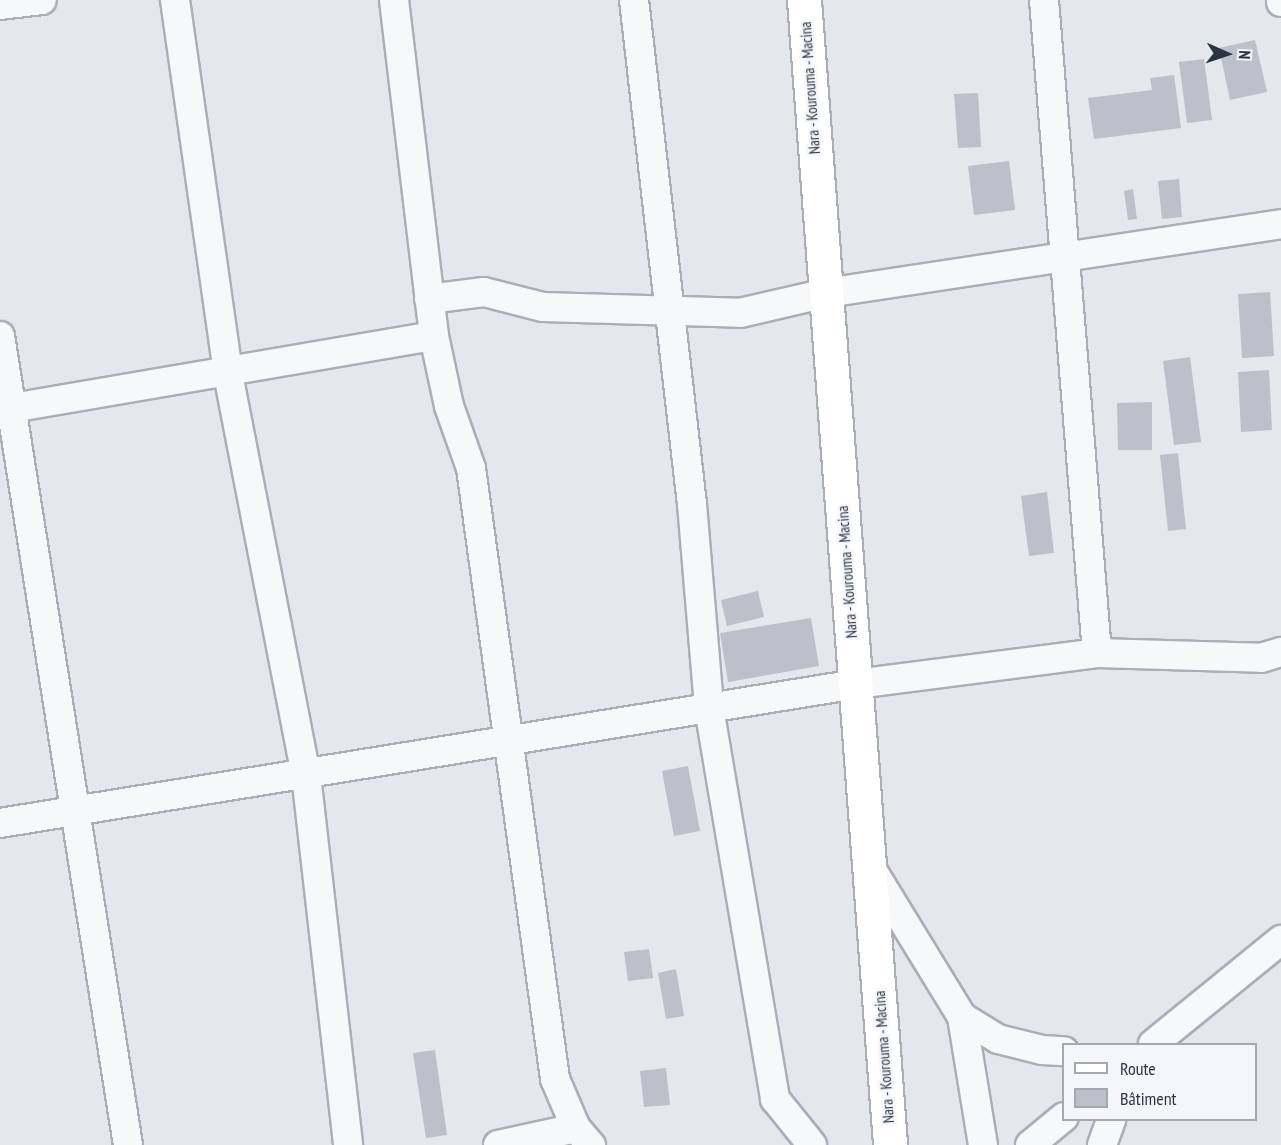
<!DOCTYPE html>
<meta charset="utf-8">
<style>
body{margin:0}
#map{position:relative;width:1281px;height:1145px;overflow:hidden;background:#e4e7ec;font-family:"PT Sans Narrow",sans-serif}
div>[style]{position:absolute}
.building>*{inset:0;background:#bbc0ca}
.roads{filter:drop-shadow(2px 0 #a9aeb7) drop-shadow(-2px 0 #a9aeb7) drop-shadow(0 2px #a9aeb7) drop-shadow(0 -2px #a9aeb7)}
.minor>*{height:28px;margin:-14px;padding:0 14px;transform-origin:14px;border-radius:14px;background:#f7f8fa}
.major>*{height:33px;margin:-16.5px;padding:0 16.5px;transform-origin:16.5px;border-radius:16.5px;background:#fff}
span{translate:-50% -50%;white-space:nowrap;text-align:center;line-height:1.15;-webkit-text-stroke:5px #f4f6f9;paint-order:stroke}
.street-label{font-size:15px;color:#2b3445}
.legend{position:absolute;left:1062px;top:1043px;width:195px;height:78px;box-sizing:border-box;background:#f4f6f9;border:2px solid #a4a8b1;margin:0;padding:8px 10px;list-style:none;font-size:18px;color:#2b3445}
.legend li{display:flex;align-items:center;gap:12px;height:30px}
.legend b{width:30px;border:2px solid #a4a8b1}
.north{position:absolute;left:1197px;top:24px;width:60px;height:60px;-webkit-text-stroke:4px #f4f6f9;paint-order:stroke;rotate:93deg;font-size:16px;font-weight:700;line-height:24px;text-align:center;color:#2b3445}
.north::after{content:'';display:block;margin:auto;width:21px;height:27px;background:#2b3445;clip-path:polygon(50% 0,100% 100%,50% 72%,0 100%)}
</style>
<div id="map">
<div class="building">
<div style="clip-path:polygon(1255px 40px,1267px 92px,1230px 100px,1219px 48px)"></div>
<div style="clip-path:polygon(1204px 59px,1212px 120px,1187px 123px,1179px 62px)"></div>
<div style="clip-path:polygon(1174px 75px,1181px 128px,1094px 139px,1088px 98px,1152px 90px,1150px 78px)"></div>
<div style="clip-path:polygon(978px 93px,981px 147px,958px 148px,954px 94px)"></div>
<div style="clip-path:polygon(1009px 161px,1015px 210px,974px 215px,968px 166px)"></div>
<div style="clip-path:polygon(1179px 179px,1182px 217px,1162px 219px,1158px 181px)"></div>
<div style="clip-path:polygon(1133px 189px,1137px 219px,1128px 220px,1124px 191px)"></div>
<div style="clip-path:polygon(1270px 292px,1274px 356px,1242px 358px,1238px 294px)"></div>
<div style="clip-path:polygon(1190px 357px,1201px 442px,1174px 445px,1163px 361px)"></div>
<div style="clip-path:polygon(1269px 370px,1272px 430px,1241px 432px,1238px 372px)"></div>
<div style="clip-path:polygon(1152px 402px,1152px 450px,1118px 450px,1117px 403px)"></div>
<div style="clip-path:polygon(1178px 453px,1186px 529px,1168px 531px,1160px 455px)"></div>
<div style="clip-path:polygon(1047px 492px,1054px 553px,1029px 556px,1021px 496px)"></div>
<div style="clip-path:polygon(758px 591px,764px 617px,727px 626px,721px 600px)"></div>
<div style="clip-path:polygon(811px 618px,819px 666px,728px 682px,720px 633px)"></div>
<div style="clip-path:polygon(688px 766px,700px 831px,674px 836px,662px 771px)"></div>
<div style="clip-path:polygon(649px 949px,653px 978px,628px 981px,624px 952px)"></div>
<div style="clip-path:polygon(676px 969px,684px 1016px,666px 1019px,658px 973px)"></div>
<div style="clip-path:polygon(435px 1050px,447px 1135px,426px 1138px,413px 1053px)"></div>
<div style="clip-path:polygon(666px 1068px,670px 1105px,644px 1107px,640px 1071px)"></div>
</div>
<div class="roads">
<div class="minor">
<div style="left:175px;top:0;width:378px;rotate:81.9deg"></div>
<div style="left:228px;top:374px;width:409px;rotate:79deg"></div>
<div style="left:306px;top:775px;width:372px;rotate:83.5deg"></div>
<div style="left:394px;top:0;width:338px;rotate:83.2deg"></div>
<div style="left:434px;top:336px;width:72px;rotate:77.9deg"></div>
<div style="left:449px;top:406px;width:66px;rotate:70.5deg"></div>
<div style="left:471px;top:468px;width:617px;rotate:82.17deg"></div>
<div style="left:555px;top:1079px;width:53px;rotate:66.8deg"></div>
<div style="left:576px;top:1128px;width:23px;rotate:49deg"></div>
<div style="left:634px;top:0;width:507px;rotate:83.44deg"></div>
<div style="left:692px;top:504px;width:205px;rotate:85.2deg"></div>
<div style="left:709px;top:708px;width:397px;rotate:80.4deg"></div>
<div style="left:775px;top:1099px;width:59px;rotate:51.2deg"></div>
<div style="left:1044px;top:0;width:655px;rotate:85.36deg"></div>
<div style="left:1281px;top:0;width:2px;rotate:90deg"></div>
<div style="left:0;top:5px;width:42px;rotate:-6.8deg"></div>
<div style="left:429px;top:299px;width:55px;rotate:-7.3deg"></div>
<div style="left:484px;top:292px;width:61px;rotate:14.3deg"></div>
<div style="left:543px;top:307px;width:197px;rotate:1.7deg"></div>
<div style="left:740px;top:313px;width:88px;rotate:-13.1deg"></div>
<div style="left:826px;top:293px;width:460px;rotate:-8.6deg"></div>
<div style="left:0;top:336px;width:819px;rotate:81.01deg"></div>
<div style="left:0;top:410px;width:440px;rotate:-9.7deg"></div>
<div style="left:0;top:823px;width:867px;rotate:-9.22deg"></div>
<div style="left:856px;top:684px;width:243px;rotate:-7.3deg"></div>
<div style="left:1097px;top:653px;width:164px;rotate:1.7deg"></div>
<div style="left:1261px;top:658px;width:21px;rotate:-17deg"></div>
<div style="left:869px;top:865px;width:178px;rotate:58.5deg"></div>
<div style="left:962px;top:1017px;width:130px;rotate:80.7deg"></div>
<div style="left:962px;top:1017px;width:42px;rotate:31.4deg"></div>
<div style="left:998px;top:1039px;width:45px;rotate:14deg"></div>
<div style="left:1042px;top:1050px;width:22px;rotate:3deg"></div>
<div style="left:1153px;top:1044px;width:165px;rotate:-39.1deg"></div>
<div style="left:498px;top:1145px;width:80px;rotate:-12.3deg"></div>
<div style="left:1030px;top:1145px;width:44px;rotate:-39.5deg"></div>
<div style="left:1102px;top:1145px;width:27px;rotate:-70deg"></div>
</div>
<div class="major">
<div style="left:804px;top:0;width:1148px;rotate:85.7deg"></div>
</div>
</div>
<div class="street-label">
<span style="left:810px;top:88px;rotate:-94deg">Nara - Kourouma - Macina</span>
<span style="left:847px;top:572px;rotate:-94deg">Nara - Kourouma - Macina</span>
<span style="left:884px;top:1057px;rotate:-94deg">Nara - Kourouma - Macina</span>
</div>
<ul class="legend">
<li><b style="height:8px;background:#fff"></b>Route</li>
<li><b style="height:16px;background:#bbc0ca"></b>Bâtiment</li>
</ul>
<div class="north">N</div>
</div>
